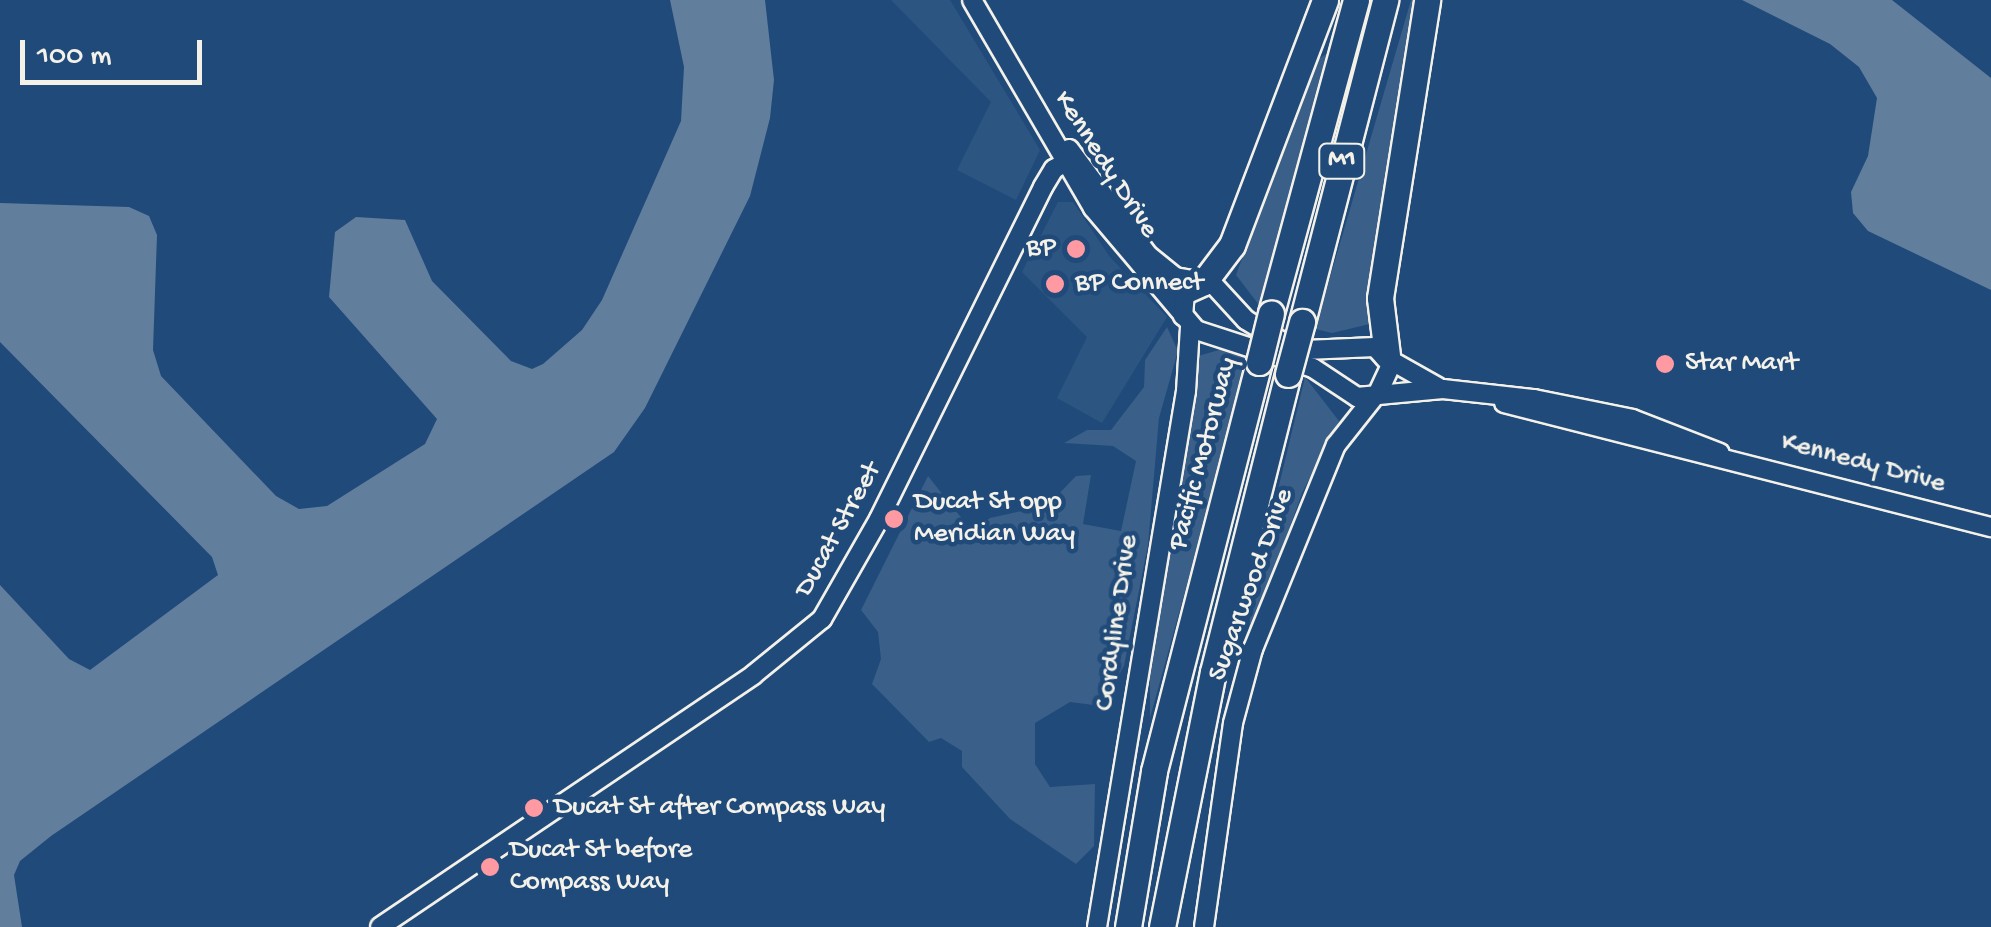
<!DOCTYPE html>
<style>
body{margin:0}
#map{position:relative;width:1991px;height:927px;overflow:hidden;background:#1f4a7a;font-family:"Gochi Hand",sans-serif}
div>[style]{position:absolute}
.built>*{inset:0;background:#2d5581}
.green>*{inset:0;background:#3a5f88}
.water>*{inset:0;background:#627e9d}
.roads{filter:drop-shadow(2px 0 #f4f1e8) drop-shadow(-2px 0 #f4f1e8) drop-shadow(0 2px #f4f1e8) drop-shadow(0 -2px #f4f1e8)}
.tertiary>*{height:18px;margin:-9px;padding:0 9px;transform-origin:9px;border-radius:9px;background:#1f4a7a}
.motorway>*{height:25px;margin:-12.5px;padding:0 12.5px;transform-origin:12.5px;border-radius:12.5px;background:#1f4a7a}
.bridges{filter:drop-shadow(2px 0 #f4f1e8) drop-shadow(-2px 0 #f4f1e8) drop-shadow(0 2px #f4f1e8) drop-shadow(0 -2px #f4f1e8)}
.motorway-bridge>*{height:25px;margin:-12.5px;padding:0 12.5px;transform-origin:12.5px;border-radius:12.5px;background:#1f4a7a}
.dots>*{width:28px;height:28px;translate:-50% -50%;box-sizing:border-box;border:5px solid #1f4a7a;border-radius:50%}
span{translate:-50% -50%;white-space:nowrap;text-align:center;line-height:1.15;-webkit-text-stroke:9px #1f4a7a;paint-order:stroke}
.shield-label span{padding:2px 8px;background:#1f4a7a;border:2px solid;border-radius:8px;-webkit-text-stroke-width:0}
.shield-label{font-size:25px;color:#f4f1e8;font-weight:700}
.street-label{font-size:28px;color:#f4f1e8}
.poi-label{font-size:28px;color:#f4f1e8}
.right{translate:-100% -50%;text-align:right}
.left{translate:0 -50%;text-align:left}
.scale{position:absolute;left:20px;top:40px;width:182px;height:45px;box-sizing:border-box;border:5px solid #f4f1e8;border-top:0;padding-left:12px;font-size:30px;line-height:35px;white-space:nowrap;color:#f4f1e8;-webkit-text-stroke:8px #1f4a7a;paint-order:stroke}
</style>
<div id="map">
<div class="built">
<div style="clip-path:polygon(891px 0,950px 0,1040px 150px,1016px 200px,957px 170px,991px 102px)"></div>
<div style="clip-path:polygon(1058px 202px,1073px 202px,1110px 257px,1167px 317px,1102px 423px,1057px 398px,1087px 337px,1022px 272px)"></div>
</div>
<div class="green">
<div style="clip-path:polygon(1411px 0,1417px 0,1387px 168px,1370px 324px,1332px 333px,1315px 329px)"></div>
<div style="clip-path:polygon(1328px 53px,1259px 305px,1236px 275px,1315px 61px)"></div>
<div style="clip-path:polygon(1167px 327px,1178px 351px,1159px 418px,1148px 545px,1124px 666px,1101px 706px,1070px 702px,1035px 723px,1035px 764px,1050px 787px,1095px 784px,1094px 846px,1076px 864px,1010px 819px,962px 767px,962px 751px,941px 738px,929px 742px,872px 684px,881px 659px,878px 632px,861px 610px,928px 476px,971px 530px,990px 518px,1048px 505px,1076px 476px,1091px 475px,1083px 524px,1121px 531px,1136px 461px,1113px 446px,1064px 443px,1087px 430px,1111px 430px,1144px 387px,1145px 360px)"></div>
<div style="clip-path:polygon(1236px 345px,1249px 360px,1150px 718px,1150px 668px,1198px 356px)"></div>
<div style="clip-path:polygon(1305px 377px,1339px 421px,1302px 493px,1248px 643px,1251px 602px)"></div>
</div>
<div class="water">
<div style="clip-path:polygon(670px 0,765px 0,774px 80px,770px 118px,750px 196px,645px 408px,614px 452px,51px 836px,20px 861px,14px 875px,22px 927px,0 927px,0 585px,69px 659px,90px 670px,218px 575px,212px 557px,0 342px,0 203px,129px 207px,149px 216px,157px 235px,153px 350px,161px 376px,276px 496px,299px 509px,327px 506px,425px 444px,437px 419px,329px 297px,335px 232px,356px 217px,405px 220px,432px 281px,511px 361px,532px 369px,543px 364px,582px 330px,602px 300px,681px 121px,684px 67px)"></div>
<div style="clip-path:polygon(1742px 0,1892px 0,1991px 78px,1991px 290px,1868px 231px,1853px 213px,1851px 192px,1868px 156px,1877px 98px,1859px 67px,1830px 44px)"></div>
</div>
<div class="roads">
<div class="tertiary">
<div style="left:972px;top:0;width:241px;rotate:59.8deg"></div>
<div style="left:1093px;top:208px;width:160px;rotate:49.8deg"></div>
<div style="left:1196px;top:330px;width:123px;rotate:18deg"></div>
<div style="left:1313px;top:368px;width:53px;rotate:33.4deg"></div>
<div style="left:1357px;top:397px;width:86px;rotate:-5.3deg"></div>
<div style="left:1443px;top:389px;width:92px;rotate:6.3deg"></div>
<div style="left:1534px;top:399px;width:100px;rotate:11.5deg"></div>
<div style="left:1632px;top:419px;width:94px;rotate:21.1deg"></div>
<div style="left:1069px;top:149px;width:132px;rotate:53.3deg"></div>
<div style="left:1148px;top:255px;width:35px;rotate:39deg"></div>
<div style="left:1175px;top:277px;width:27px;rotate:10deg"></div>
<div style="left:1183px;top:316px;width:21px;rotate:-85deg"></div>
<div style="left:1185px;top:295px;width:30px;rotate:-24deg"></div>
<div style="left:1212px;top:283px;width:50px;rotate:47.4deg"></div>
<div style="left:1246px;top:320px;width:44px;rotate:31.2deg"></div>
<div style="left:1284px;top:343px;width:22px;rotate:18deg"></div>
<div style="left:1305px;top:350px;width:70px;rotate:-2.5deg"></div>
<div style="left:1375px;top:347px;width:24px;rotate:48deg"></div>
<div style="left:1391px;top:365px;width:33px;rotate:115deg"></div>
<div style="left:1390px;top:360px;width:55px;rotate:29.4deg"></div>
<div style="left:1504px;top:403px;width:503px;rotate:14.29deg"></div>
<div style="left:380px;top:927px;width:450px;rotate:-34deg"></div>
<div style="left:753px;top:675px;width:89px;rotate:-39.1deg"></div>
<div style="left:822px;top:619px;width:115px;rotate:-60.3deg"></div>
<div style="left:879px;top:519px;width:370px;rotate:-63.7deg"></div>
<div style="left:1043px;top:187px;width:21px;rotate:-59deg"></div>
<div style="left:1054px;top:169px;width:24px;rotate:-30deg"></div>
<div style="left:1097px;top:927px;width:543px;rotate:-80.57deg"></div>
<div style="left:1186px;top:391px;width:64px;rotate:-86.4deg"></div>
<div style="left:1204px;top:927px;width:206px;rotate:-81.9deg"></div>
<div style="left:1233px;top:723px;width:77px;rotate:-74.9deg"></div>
<div style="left:1253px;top:649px;width:220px;rotate:-67.9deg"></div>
<div style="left:1336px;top:445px;width:61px;rotate:-51.6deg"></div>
</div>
<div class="motorway">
<div style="left:1204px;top:282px;width:46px;rotate:-52.9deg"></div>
<div style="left:1232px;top:245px;width:262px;rotate:-69.2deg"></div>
<div style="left:1271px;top:313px;width:324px;rotate:-74.8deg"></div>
<div style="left:1302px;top:322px;width:333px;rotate:-75.5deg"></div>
<div style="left:1387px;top:355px;width:57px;rotate:-97deg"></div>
<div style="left:1380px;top:298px;width:302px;rotate:-81deg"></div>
<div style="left:1128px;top:927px;width:158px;rotate:-80.5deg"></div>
<div style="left:1154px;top:771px;width:422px;rotate:-75.6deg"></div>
<div style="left:1162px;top:927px;width:260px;rotate:-78.7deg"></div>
<div style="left:1213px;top:672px;width:307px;rotate:-75.9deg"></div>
</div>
</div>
<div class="bridges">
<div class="motorway-bridge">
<div style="left:1259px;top:362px;width:50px;rotate:-76.2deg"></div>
<div style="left:1288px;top:374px;width:54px;rotate:-74.9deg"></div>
</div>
</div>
<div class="dots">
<div style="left:1076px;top:249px;background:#ff9aa2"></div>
<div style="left:1055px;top:284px;background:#ff9aa2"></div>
<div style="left:1665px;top:364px;background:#ff9aa2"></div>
<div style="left:894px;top:519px;background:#ff9aa2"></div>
<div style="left:534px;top:808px;background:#ff9aa2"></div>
<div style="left:490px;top:867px;background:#ff9aa2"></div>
</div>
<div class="shield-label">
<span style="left:1342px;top:161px">M1</span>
</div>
<div class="street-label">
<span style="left:1105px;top:165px;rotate:57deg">Kennedy Drive</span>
<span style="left:1204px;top:454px;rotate:-75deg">Pacific Motorway</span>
<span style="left:1863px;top:464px;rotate:15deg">Kennedy Drive</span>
<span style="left:839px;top:530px;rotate:-61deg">Ducat Street</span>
<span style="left:1252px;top:585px;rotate:-70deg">Sugarwood Drive</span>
<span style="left:1118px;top:623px;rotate:-82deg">Cordyline Drive</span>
</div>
<div class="poi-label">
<span class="right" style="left:1056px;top:249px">BP</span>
<span class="left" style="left:1075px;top:284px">BP Connect</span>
<span class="left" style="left:1685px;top:364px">Star Mart</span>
<span class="left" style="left:914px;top:519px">Ducat St opp<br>Meridian Way</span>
<span class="left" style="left:554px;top:808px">Ducat St after Compass Way</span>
<span class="left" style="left:510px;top:867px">Ducat St before<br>Compass Way</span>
</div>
<div class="scale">100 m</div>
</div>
